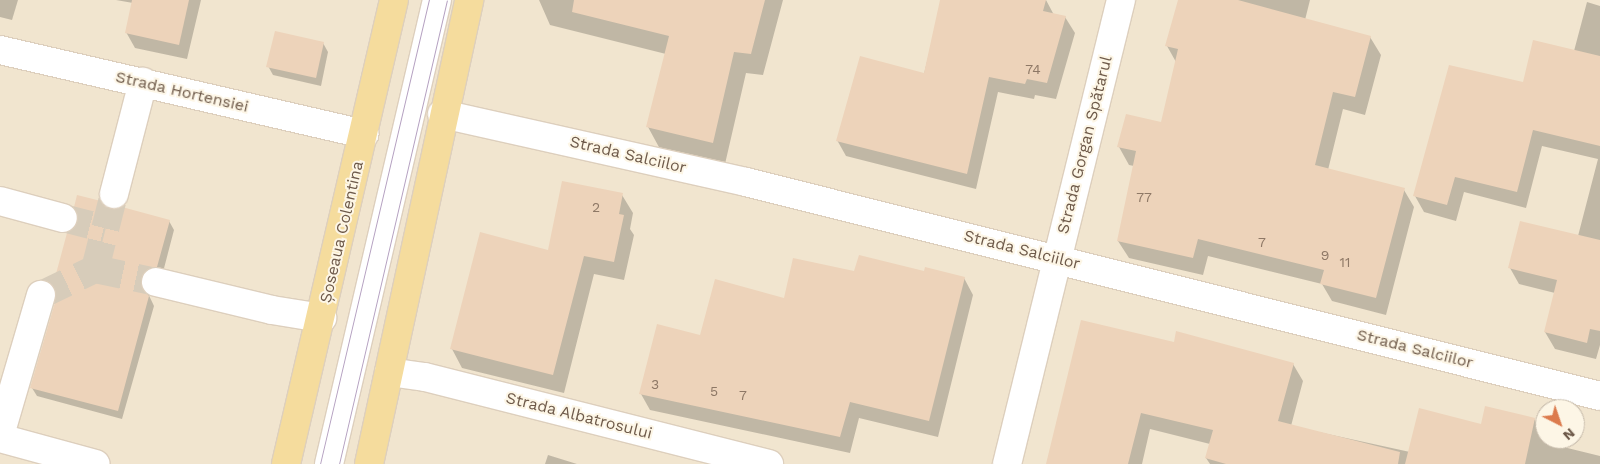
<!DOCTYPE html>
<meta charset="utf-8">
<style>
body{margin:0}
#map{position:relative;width:1600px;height:464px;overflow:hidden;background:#faf2e0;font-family:"Work Sans",sans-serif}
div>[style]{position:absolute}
.residential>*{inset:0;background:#f1e5cf}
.shadow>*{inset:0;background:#0003}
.building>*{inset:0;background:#edd3ba}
.minor-tunnel>*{height:28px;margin-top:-14px;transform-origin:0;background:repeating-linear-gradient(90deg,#d7ccba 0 28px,transparent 0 42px)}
.roads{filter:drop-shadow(1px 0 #ddcfbd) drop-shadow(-1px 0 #ddcfbd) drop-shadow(0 1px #ddcfbd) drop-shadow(0 -1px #ddcfbd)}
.minor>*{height:28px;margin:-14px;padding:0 14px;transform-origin:14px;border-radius:14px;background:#fff}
.major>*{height:28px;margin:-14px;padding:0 14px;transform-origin:14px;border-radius:14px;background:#f5dc9d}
.tram>*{height:1px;margin:-0.5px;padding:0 0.5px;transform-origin:0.5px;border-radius:0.5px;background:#b5a1c1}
span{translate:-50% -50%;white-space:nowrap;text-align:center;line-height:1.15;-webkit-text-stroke:4px #fdf6e6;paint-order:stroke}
.number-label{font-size:14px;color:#8e7866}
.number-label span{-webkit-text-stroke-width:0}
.street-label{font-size:16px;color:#6e5a4a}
.north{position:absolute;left:1535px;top:399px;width:50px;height:50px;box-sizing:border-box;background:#fdf6e6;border:1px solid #c4b8a8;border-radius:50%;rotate:139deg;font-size:14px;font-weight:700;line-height:20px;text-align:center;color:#6e5a4a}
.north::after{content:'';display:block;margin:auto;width:18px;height:22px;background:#dc7b4d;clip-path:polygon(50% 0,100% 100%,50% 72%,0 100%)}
</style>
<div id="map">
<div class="residential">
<div style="clip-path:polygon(evenodd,0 0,1600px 0,1600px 464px,0 464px,0 0,1545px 409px,1575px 409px,1575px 439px,1545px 439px,1545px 409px)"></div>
</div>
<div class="shadow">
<div style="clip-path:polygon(0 0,18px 0,12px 20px,0 17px)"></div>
<div style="clip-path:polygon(116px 0,201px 0,187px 59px,135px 48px,126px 32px,133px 3px)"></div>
<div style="clip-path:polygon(539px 0,783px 0,763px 75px,746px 73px,725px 164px,660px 149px,648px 127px,666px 54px,550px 25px)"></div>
<div style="clip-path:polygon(942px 0,1046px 0,1054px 15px,1065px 17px,1075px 33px,1056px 99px,1035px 95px,1034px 99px,998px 92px,976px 189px,846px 156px,837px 140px,924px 74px)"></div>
<div style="clip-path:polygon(1180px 0,1310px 0,1305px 20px,1370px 37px,1381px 55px,1365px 115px,1343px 109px,1328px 170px,1404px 190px,1414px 207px,1386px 315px,1332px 301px,1322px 284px,1208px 256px,1203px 275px,1129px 258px,1118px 241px,1134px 166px,1129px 165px,1119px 147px,1162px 123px,1176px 62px,1167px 46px)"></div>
<div style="clip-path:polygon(1587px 2px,1600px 6px,1600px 345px,1596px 359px,1555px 349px,1545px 332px,1555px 293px,1519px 284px,1510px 268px,1578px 236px,1598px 159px,1542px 146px,1526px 208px,1464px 192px,1456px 221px,1424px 212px,1415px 196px,1524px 84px,1574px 51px)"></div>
<div style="clip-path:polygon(323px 43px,328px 52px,321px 86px,273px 75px,268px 66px)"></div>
<div style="clip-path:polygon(622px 195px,633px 213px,630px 229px,634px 235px,624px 280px,594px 274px,564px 393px,462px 368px,452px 349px,549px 251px)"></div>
<div style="clip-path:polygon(109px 210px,169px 221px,174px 230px,162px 276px,145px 287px,154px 306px,122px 419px,37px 396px,32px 388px)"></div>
<div style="clip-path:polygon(855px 272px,964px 278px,973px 295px,938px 437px,859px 418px,850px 453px,650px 410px,641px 394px,701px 337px)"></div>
<div style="clip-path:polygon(1175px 344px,1293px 364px,1303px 381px,1291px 426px,1410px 452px,1482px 425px,1534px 419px,1545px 436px,1543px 442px,1600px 456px,1600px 464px,1210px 464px,1206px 458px,1210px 444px,1150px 429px,1142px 464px,1047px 464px)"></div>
<div style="clip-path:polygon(548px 455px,577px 464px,578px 464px,545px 464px)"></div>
</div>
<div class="building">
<div style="clip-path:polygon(132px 0,189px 0,179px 45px,125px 33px)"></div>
<div style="clip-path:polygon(574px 0,765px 0,751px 54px,734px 52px,713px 143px,646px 127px,669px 36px,572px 12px)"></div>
<div style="clip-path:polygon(940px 0,1046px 0,1043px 11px,1066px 16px,1047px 83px,1027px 79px,1025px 84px,989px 77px,967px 174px,836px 141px,860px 56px,924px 73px)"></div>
<div style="clip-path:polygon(1178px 0,1238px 0,1371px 36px,1355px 97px,1333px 92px,1315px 165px,1405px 188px,1376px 298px,1320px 284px,1324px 270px,1198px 239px,1193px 258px,1117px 241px,1136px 151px,1117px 147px,1126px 114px,1161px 122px,1178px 49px,1165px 46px)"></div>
<div style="clip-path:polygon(275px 31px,324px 42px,316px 78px,266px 67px)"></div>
<div style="clip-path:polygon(1533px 40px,1600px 56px,1600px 146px,1533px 130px,1517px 192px,1455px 177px,1447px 205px,1413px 196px,1449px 65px,1523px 82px)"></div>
<div style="clip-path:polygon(562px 181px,623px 193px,619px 214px,624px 215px,614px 262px,584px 256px,553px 375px,450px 349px,480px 232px,548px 250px)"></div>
<div style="clip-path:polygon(77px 195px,101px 201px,110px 209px,122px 207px,170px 220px,157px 267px,145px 271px,141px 278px,141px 287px,149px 296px,118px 411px,30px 388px,56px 299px,53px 285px,67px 233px,78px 222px,74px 207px)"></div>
<div style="clip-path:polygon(1520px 221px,1600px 240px,1600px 331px,1590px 329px,1587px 343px,1544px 332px,1557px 280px,1508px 268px)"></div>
<div style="clip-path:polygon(859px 255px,924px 271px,925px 267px,965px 277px,929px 421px,850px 402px,840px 437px,639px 394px,657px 324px,700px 335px,715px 279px,784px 298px,793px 258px,854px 271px)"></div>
<div style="clip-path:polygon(1081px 320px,1174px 342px,1176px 331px,1294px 363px,1278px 421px,1400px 452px,1398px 464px,1226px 464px,1205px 458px,1213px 430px,1141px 413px,1128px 464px,1046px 464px)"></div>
<div style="clip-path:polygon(1485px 406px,1535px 418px,1525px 464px,1405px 464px,1419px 408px,1481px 424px)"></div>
</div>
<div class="minor-tunnel">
<div style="left:63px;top:218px;width:44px;rotate:14.3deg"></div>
<div style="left:95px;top:269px;width:77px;rotate:-75.8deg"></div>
<div style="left:41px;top:295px;width:60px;rotate:-25.7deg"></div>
<div style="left:95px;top:269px;width:62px;rotate:12deg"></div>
</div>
<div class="roads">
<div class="minor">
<div style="left:0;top:50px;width:374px;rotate:13deg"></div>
<div style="left:442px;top:114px;width:312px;rotate:12.6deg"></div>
<div style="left:746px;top:182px;width:880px;rotate:14.07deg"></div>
<div style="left:114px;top:194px;width:116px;rotate:-75.5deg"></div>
<div style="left:0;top:201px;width:65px;rotate:15.1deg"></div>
<div style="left:156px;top:282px;width:119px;rotate:13.6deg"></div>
<div style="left:272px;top:310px;width:51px;rotate:9.1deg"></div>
<div style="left:389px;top:372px;width:36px;rotate:8deg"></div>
<div style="left:425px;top:377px;width:355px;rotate:14.2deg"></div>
<div style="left:0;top:435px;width:146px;rotate:-73.7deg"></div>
<div style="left:0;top:438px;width:99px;rotate:15.2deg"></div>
<div style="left:329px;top:464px;width:476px;rotate:-76.9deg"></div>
<div style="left:1007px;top:464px;width:478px;rotate:-76.2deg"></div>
</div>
<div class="major">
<div style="left:286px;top:464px;width:476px;rotate:-76.9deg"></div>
<div style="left:369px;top:464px;width:475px;rotate:-77.8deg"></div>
</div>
</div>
<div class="tram">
<div style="left:320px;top:464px;width:477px;rotate:-76.8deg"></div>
<div style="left:339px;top:464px;width:476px;rotate:-76.9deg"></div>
</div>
<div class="number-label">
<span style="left:1033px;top:69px">74</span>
<span style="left:1144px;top:197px">77</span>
<span style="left:596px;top:207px">2</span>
<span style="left:1262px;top:242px">7</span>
<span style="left:1325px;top:255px">9</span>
<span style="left:1345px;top:262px">11</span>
<span style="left:655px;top:384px">3</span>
<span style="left:714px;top:391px">5</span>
<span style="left:743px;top:395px">7</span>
</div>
<div class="street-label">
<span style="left:182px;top:92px;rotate:13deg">Strada Hortensiei</span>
<span style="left:1085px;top:145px;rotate:-76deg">Strada Gorgan Spătarul</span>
<span style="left:628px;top:155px;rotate:13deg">Strada Salciilor</span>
<span style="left:342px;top:232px;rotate:-77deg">Șoseaua Colentina</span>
<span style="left:1022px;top:250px;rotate:14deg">Strada Salciilor</span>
<span style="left:1415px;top:349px;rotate:14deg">Strada Salciilor</span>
<span style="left:579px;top:416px;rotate:14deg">Strada Albatrosului</span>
</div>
<div class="north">N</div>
</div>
